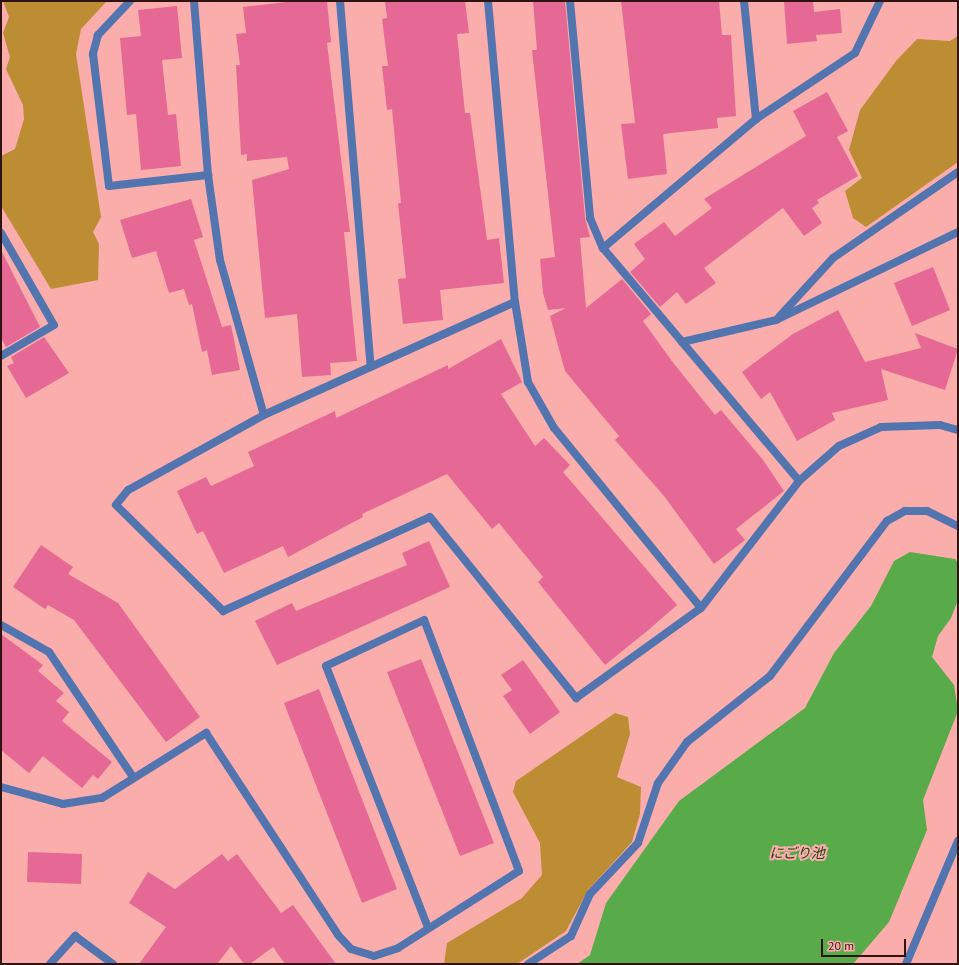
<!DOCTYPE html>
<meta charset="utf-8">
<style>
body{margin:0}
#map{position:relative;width:959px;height:965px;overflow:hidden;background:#fbadac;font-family:"PT Sans","Noto Sans JP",sans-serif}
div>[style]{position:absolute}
.green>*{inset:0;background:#bc8d32}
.water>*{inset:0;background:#58ab48}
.building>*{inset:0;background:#e56994}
.street>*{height:8px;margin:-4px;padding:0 4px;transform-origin:4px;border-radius:4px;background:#5375af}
span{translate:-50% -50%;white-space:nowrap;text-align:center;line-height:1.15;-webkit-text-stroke:4px #fbadac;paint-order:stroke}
.water-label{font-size:14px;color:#1c3d16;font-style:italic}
.frame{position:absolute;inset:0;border:2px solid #2f1313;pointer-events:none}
.scale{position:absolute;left:821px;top:939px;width:85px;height:18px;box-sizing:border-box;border:2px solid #2f1313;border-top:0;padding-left:5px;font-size:12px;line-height:14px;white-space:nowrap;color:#2f1313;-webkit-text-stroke:3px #fbadac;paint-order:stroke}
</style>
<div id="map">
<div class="green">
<div style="clip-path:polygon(3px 1px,107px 1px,81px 29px,76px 54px,101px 217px,93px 232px,99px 244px,98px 280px,51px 289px,1px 206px,1px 156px,15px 149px,24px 119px,23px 105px,6px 69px,10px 57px,3px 33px,9px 17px)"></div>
<div style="clip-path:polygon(958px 36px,958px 162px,866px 227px,853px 218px,845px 191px,862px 178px,849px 150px,860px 110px,896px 61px,917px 39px,950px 41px)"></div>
<div style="clip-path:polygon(615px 713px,628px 717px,630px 734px,617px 777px,641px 787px,640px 814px,632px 842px,588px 890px,566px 931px,517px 964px,444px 964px,447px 943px,522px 898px,542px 875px,540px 843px,513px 792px,516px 781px)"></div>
</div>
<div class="water">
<div style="clip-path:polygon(910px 552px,955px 559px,958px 563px,958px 600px,951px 618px,938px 636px,932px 657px,954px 685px,958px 711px,923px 800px,927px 830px,889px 922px,853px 964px,577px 964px,590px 955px,606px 903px,679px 801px,805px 708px,834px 653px,871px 606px,894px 561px)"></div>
</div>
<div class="building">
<div style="clip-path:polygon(295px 1px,327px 1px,331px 42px,327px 43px,350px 232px,344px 232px,357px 361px,330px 363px,331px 375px,302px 377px,297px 314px,265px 318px,252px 180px,289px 169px,287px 157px,247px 161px,247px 154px,241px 155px,236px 65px,240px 65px,236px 34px,246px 33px,243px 7px)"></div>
<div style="clip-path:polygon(385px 1px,465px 1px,469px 33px,457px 34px,465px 113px,470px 113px,487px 240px,499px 238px,504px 283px,440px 290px,443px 320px,403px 324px,398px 279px,406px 278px,398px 203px,401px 203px,392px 109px,387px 110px,382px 66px,388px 66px,382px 19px,387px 18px)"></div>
<div style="clip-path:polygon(533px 1px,565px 1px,585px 218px,590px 237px,580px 238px,586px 308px,622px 279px,651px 314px,643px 321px,671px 360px,715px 415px,721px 410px,763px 460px,784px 491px,736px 529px,745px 540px,714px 564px,664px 496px,615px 440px,619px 436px,565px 371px,550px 316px,566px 308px,548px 310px,543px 293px,540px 259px,555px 257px,532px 50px,537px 50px)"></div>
<div style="clip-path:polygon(621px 1px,719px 1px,722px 35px,731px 35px,736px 116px,717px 118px,718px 128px,663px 134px,667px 174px,628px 179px,621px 124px,635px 123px)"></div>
<div style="clip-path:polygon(784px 1px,813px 1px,814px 12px,840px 9px,842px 33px,816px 35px,817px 41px,787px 44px)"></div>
<div style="clip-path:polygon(177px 6px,182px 58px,162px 60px,168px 115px,176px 114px,181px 166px,141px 170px,136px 114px,127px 115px,120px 38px,141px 36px,138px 10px)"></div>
<div style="clip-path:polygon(827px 92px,848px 131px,837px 137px,858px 176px,817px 200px,819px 203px,812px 208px,822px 223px,804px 236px,783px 208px,704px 268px,716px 283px,686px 304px,677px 292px,660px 307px,630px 272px,645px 259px,634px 244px,664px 222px,675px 236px,712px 208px,704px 199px,806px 136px,793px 111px)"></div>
<div style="clip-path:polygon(191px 199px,203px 237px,194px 240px,222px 327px,231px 325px,240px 370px,212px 375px,207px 350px,202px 352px,192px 304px,189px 305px,184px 289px,169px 293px,156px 251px,132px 258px,120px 220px)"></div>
<div style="clip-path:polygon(1px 250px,40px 327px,6px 347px,1px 338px)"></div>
<div style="clip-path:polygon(933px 267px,950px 310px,912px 326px,894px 283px)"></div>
<div style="clip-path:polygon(838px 310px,865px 362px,921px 348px,915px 333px,958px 349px,945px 390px,881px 369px,888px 400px,832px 413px,835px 420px,797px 441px,770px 392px,761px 399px,742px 372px,793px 334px)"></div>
<div style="clip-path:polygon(44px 337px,69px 373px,26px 398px,7px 366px,14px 363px,11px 357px)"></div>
<div style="clip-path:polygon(501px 339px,522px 382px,501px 394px,535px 446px,544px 438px,570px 465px,563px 472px,677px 605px,646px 632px,605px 665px,538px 582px,543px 577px,499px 523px,492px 529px,447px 474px,362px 514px,363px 517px,288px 557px,283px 546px,224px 573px,203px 531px,197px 534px,177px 491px,206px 477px,211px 486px,254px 466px,248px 452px,335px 411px,336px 418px,448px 365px,448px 369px)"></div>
<div style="clip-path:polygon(429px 541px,450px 587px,277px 665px,255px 621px,292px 603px,296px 611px,407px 565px,402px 553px)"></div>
<div style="clip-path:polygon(41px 545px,73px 567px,68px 574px,118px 603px,200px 717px,166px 742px,74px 620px,48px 605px,45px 609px,13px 587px)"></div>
<div style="clip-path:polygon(1px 634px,43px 665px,38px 671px,64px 693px,56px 701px,69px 712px,62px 721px,112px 762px,98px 779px,93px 775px,82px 788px,43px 756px,29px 773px,1px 750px)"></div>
<div style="clip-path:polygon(421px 659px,494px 843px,460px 856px,387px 672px)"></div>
<div style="clip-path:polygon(523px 660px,560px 712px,530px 734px,503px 696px,512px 690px,501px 675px)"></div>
<div style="clip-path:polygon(319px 689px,397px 889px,362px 903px,284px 703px)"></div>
<div style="clip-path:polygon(28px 852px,82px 854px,81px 884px,27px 882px)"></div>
<div style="clip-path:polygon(222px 854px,228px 861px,237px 854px,281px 913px,293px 905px,336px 964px,285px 964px,273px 947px,250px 964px,244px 964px,231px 946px,217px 964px,139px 964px,166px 927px,129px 903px,148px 872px,175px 889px)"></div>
</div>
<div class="street">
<div style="left:130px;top:1px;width:47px;rotate:133.3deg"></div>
<div style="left:98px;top:35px;width:20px;rotate:105deg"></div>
<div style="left:93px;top:54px;width:133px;rotate:83.1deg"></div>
<div style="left:109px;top:186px;width:100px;rotate:-6.3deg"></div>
<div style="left:208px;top:175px;width:86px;rotate:82deg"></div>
<div style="left:220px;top:260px;width:161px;rotate:74.2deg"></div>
<div style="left:194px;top:1px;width:175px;rotate:85.4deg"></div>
<div style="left:340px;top:1px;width:367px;rotate:85.2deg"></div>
<div style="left:488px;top:1px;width:302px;rotate:84.9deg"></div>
<div style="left:570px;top:1px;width:218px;rotate:84.7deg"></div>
<div style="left:590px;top:218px;width:33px;rotate:67deg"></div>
<div style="left:603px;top:248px;width:304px;rotate:49.9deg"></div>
<div style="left:744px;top:1px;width:119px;rotate:84.2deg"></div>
<div style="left:1px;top:233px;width:106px;rotate:60.1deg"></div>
<div style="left:54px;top:325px;width:61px;rotate:149.7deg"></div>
<div style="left:603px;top:248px;width:200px;rotate:-40.1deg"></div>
<div style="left:756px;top:119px;width:119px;rotate:-33.7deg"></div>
<div style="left:855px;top:53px;width:58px;rotate:-64.3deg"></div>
<div style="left:779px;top:317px;width:80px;rotate:-47.5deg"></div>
<div style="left:833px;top:258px;width:152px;rotate:-34.5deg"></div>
<div style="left:682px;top:342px;width:97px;rotate:-13.2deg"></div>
<div style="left:776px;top:320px;width:202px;rotate:-25.8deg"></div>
<div style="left:701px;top:608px;width:232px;rotate:-129.2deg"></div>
<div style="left:554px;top:428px;width:53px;rotate:-119.5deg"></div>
<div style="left:528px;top:382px;width:81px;rotate:-99.2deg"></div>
<div style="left:515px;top:302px;width:275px;rotate:155.8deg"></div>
<div style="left:264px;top:415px;width:155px;rotate:151.1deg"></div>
<div style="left:128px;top:490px;width:19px;rotate:129deg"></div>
<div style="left:116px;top:505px;width:151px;rotate:44.7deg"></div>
<div style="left:223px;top:611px;width:227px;rotate:-24.4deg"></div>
<div style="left:430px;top:517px;width:233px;rotate:51.1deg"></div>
<div style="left:576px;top:698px;width:154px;rotate:-35.8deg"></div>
<div style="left:701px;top:608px;width:160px;rotate:-52.3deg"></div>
<div style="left:799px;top:481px;width:53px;rotate:-41.2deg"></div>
<div style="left:839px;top:446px;width:46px;rotate:-24.3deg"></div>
<div style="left:881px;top:427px;width:59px;rotate:-1.9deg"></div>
<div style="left:940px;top:425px;width:19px;rotate:16deg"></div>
<div style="left:1px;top:625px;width:55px;rotate:29.4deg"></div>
<div style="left:49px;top:652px;width:151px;rotate:56.1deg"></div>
<div style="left:1px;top:787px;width:64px;rotate:15.3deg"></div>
<div style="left:63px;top:804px;width:39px;rotate:-9deg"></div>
<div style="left:102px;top:798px;width:123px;rotate:-32deg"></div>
<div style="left:206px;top:733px;width:241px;rotate:56.8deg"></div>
<div style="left:338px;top:935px;width:19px;rotate:47deg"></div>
<div style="left:351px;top:949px;width:24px;rotate:17deg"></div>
<div style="left:374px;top:956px;width:25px;rotate:-18deg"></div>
<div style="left:398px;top:948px;width:143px;rotate:-32.5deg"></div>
<div style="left:519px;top:871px;width:268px;rotate:-110.7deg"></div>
<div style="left:424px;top:620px;width:108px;rotate:154.9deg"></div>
<div style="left:326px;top:666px;width:280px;rotate:68.7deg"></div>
<div style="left:50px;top:964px;width:38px;rotate:-48deg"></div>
<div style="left:75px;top:936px;width:47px;rotate:36.4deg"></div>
<div style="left:528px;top:964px;width:51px;rotate:-33.1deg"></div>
<div style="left:571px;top:936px;width:46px;rotate:-65.7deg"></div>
<div style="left:590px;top:894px;width:70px;rotate:-46.7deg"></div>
<div style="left:638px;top:843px;width:63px;rotate:-71.6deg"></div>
<div style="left:658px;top:783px;width:50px;rotate:-54.7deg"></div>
<div style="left:687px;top:742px;width:106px;rotate:-38.5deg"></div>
<div style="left:770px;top:676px;width:194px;rotate:-53deg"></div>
<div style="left:887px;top:521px;width:21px;rotate:-29deg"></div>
<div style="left:905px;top:511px;width:22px"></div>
<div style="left:927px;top:511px;width:34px;rotate:26deg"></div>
<div style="left:906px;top:964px;width:134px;rotate:-67.1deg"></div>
</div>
<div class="water-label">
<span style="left:797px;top:853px">にごり池</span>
</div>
<div class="frame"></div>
<div class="scale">20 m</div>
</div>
